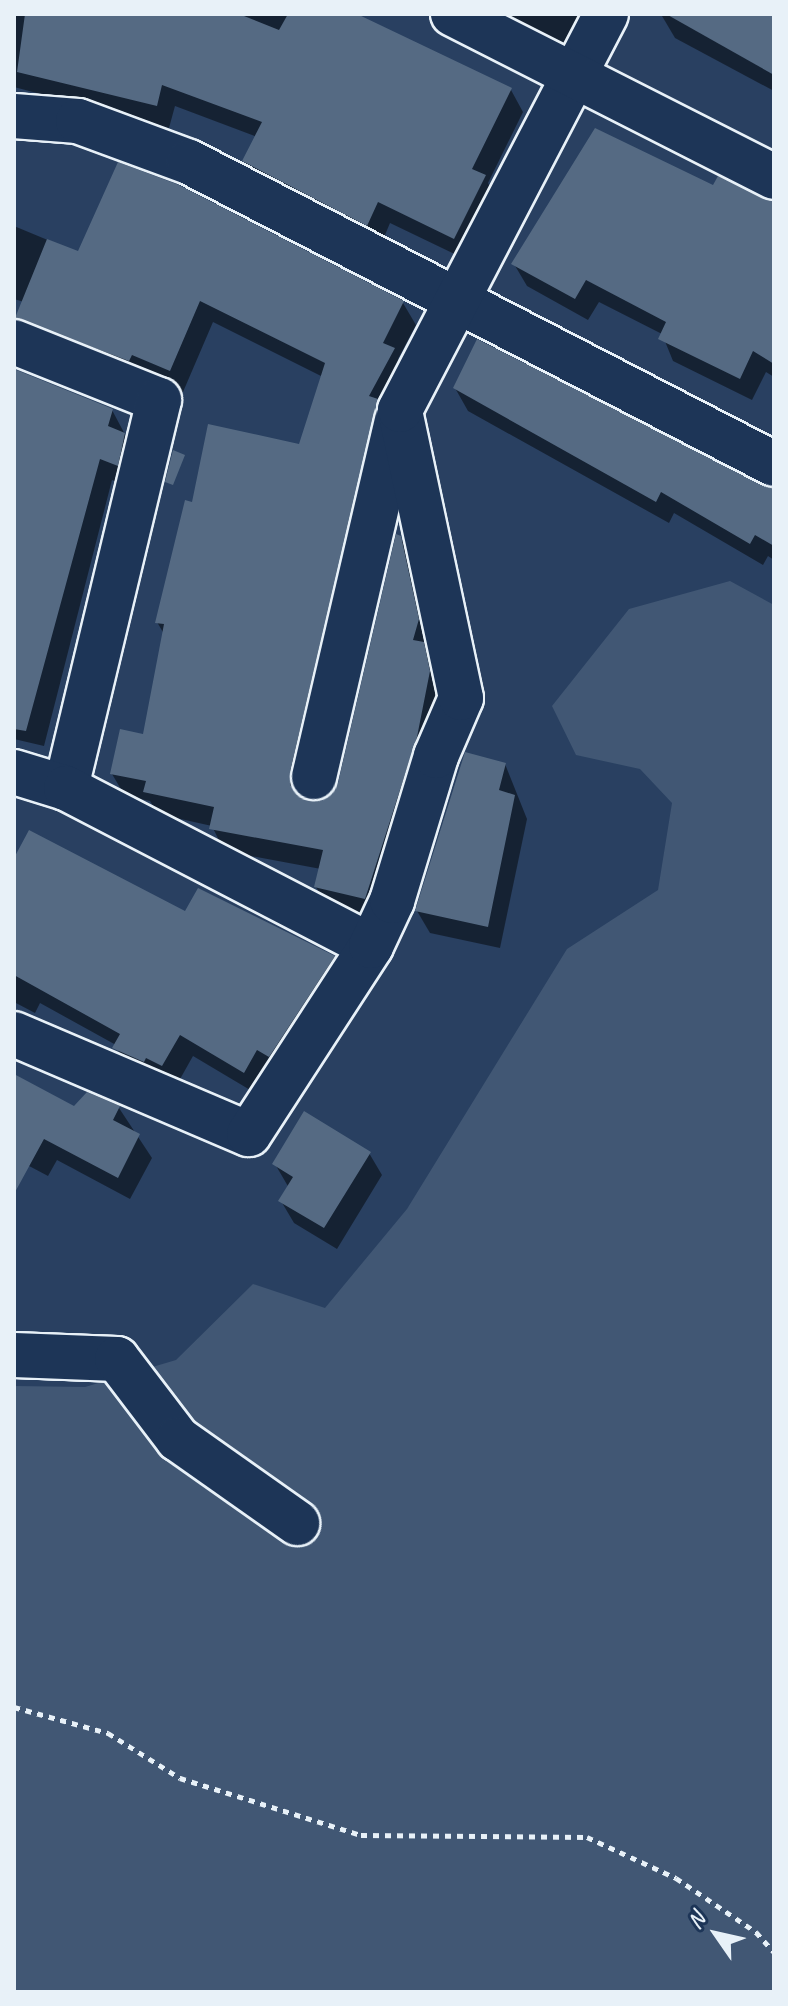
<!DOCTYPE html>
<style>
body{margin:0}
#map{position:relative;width:788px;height:2006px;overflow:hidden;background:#294061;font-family:Caveat,sans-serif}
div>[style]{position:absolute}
.green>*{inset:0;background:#415774}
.shadow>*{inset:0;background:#0007}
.building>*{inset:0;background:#556a83}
.path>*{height:5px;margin-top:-2.5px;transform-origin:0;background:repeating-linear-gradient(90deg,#e8f1f8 0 6px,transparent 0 12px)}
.roads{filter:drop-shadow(2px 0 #e8f1f8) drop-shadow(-2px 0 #e8f1f8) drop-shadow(0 2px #e8f1f8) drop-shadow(0 -2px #e8f1f8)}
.street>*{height:44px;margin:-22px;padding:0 22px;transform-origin:22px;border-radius:22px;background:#1d3557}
.secondary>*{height:44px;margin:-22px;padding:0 22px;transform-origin:22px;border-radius:22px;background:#1d3557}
span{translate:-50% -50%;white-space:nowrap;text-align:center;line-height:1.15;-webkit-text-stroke:6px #1d3557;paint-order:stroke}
.frame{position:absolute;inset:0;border:16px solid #e8f1f8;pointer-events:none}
.north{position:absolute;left:676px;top:1894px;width:80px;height:80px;-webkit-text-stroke:6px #1d3557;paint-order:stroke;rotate:304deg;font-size:22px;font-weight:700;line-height:32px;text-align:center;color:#e8f1f8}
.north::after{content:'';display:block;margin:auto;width:28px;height:36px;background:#e8f1f8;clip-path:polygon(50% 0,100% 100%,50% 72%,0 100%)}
</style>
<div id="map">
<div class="green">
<div style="clip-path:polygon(730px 581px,774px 605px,774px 1992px,14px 1992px,14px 1386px,85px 1387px,176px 1360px,253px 1284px,325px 1308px,407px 1209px,567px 949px,658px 890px,672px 803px,640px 769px,576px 755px,552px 706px,629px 609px)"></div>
</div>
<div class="shadow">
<div style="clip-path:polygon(14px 14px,352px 14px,511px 90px,523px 112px,488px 183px,497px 199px,467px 260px,390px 223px,380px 247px,257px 183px,244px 161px,257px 137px,175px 106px,169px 128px,14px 87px)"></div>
<div style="clip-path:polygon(498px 14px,587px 14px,576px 53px)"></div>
<div style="clip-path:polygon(774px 14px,774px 91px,675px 38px,662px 16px)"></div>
<div style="clip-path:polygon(714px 187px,774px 201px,774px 377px,766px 372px,752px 400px,673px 361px,662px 334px,599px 302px,588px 320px,527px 286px,514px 264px)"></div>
<div style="clip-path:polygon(14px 226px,79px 253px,403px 303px,416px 325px,398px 359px,406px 372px,301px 796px,307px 803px,323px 803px,340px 784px,400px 537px,413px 560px,430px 643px,428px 653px,442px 695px,378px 921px,329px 909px,316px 887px,321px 869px,224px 851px,212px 826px,158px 814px,150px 801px,125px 796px,112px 774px,145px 737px,164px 634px,157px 622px,194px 504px,300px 446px,323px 377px,213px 322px,183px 392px,31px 340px,18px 318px,24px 302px,14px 299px)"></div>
<div style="clip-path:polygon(14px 371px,112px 410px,137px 457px,130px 487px,112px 480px,44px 746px,14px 739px)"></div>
<div style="clip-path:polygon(455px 388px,774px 488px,774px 560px,768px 556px,763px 565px,674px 513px,669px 523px,468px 411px)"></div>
<div style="clip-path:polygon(505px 764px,527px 819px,500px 948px,430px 933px,417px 911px)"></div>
<div style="clip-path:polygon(14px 862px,334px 957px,346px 979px,257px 1094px,193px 1056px,175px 1088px,127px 1071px,116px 1045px,40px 1003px,35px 1013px,14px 1002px)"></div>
<div style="clip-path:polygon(14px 1080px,75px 1109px,87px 1094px,119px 1108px,152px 1158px,130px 1199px,57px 1160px,48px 1176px,14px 1158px)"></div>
<div style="clip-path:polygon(369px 1153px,382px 1175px,337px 1249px,294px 1223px,281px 1201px,289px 1188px,275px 1164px)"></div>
</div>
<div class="building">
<div style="clip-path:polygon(25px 14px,239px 14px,279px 30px,288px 14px,357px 14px,512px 88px,472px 169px,486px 175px,454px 239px,378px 202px,367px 226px,242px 161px,262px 122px,162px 85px,157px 106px,17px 72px)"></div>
<div style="clip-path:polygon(666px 14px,774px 14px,774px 75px)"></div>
<div style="clip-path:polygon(595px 128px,713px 185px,718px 176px,774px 202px,774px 364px,753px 351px,740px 379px,658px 339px,666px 322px,586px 280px,575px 299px,511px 264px)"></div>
<div style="clip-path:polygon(118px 162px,179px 185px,404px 301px,383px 343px,395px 348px,369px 396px,378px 399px,376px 408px,290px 772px,290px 785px,308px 801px,322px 801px,338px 783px,396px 534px,401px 536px,419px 619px,413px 640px,424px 642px,430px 671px,417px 737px,365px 899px,314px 887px,323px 850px,209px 829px,214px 807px,143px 792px,146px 781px,110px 774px,120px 729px,143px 734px,164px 624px,155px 623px,185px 500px,192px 502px,208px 424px,299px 444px,325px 363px,200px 301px,170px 371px,132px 355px,129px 361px,15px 318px,47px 239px,78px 251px)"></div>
<div style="clip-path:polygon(477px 339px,774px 489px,774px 546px,755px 535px,750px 544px,661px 492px,656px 502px,453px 388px)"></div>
<div style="clip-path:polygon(14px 369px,113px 409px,108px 426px,125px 433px,118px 466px,100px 459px,26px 731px,14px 729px)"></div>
<div style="clip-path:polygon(173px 450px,185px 455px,173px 485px,165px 482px)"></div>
<div style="clip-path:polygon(465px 752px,506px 763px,499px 790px,515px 795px,488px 927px,415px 911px)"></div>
<div style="clip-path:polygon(29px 830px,185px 911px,198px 888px,335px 956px,269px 1057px,257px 1050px,244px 1073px,180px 1035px,162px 1066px,146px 1058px,144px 1062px,112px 1048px,120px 1034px,14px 975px,14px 858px)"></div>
<div style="clip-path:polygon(14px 1074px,74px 1106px,87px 1092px,120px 1106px,113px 1120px,140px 1134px,118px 1178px,44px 1139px,14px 1194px)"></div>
<div style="clip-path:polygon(304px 1111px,371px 1152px,324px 1228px,278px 1201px,293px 1177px,272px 1164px)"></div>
</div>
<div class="path">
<div style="left:14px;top:1707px;width:98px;rotate:15.5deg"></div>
<div style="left:108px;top:1733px;width:85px;rotate:32deg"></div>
<div style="left:180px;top:1778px;width:190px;rotate:17.5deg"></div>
<div style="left:361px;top:1835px;width:226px;rotate:0.5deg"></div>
<div style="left:587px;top:1837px;width:98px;rotate:24.7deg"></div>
<div style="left:676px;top:1878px;width:97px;rotate:34deg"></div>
<div style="left:756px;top:1932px;width:27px;rotate:48deg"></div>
</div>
<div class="roads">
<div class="street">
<div style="left:14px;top:116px;width:64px;rotate:4.5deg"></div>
<div style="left:78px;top:121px;width:118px;rotate:20.3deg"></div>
<div style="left:189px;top:162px;width:658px;rotate:27.3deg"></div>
<div style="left:14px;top:342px;width:156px;rotate:21.8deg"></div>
<div style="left:159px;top:400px;width:399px;rotate:103.5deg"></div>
<div style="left:14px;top:772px;width:54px;rotate:17.1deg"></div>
<div style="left:66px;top:788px;width:343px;rotate:27.4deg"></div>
<div style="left:314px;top:777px;width:366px;rotate:-76.9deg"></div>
<div style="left:14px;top:1034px;width:255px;rotate:23.1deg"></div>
<div style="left:249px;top:1134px;width:224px;rotate:-57deg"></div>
<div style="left:371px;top:946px;width:50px;rotate:-65deg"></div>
<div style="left:392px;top:901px;width:152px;rotate:-73.1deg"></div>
<div style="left:436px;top:756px;width:63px;rotate:-66.7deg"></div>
<div style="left:461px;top:698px;width:294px;rotate:-102deg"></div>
<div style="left:400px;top:410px;width:446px;rotate:-62.5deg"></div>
<div style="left:14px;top:1355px;width:103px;rotate:2.2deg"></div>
<div style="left:117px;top:1359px;width:101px;rotate:52.7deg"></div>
<div style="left:178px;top:1439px;width:146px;rotate:35.2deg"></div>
</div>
<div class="secondary">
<div style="left:453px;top:14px;width:360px;rotate:26.9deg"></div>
</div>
</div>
<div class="frame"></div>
<div class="north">N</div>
</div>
